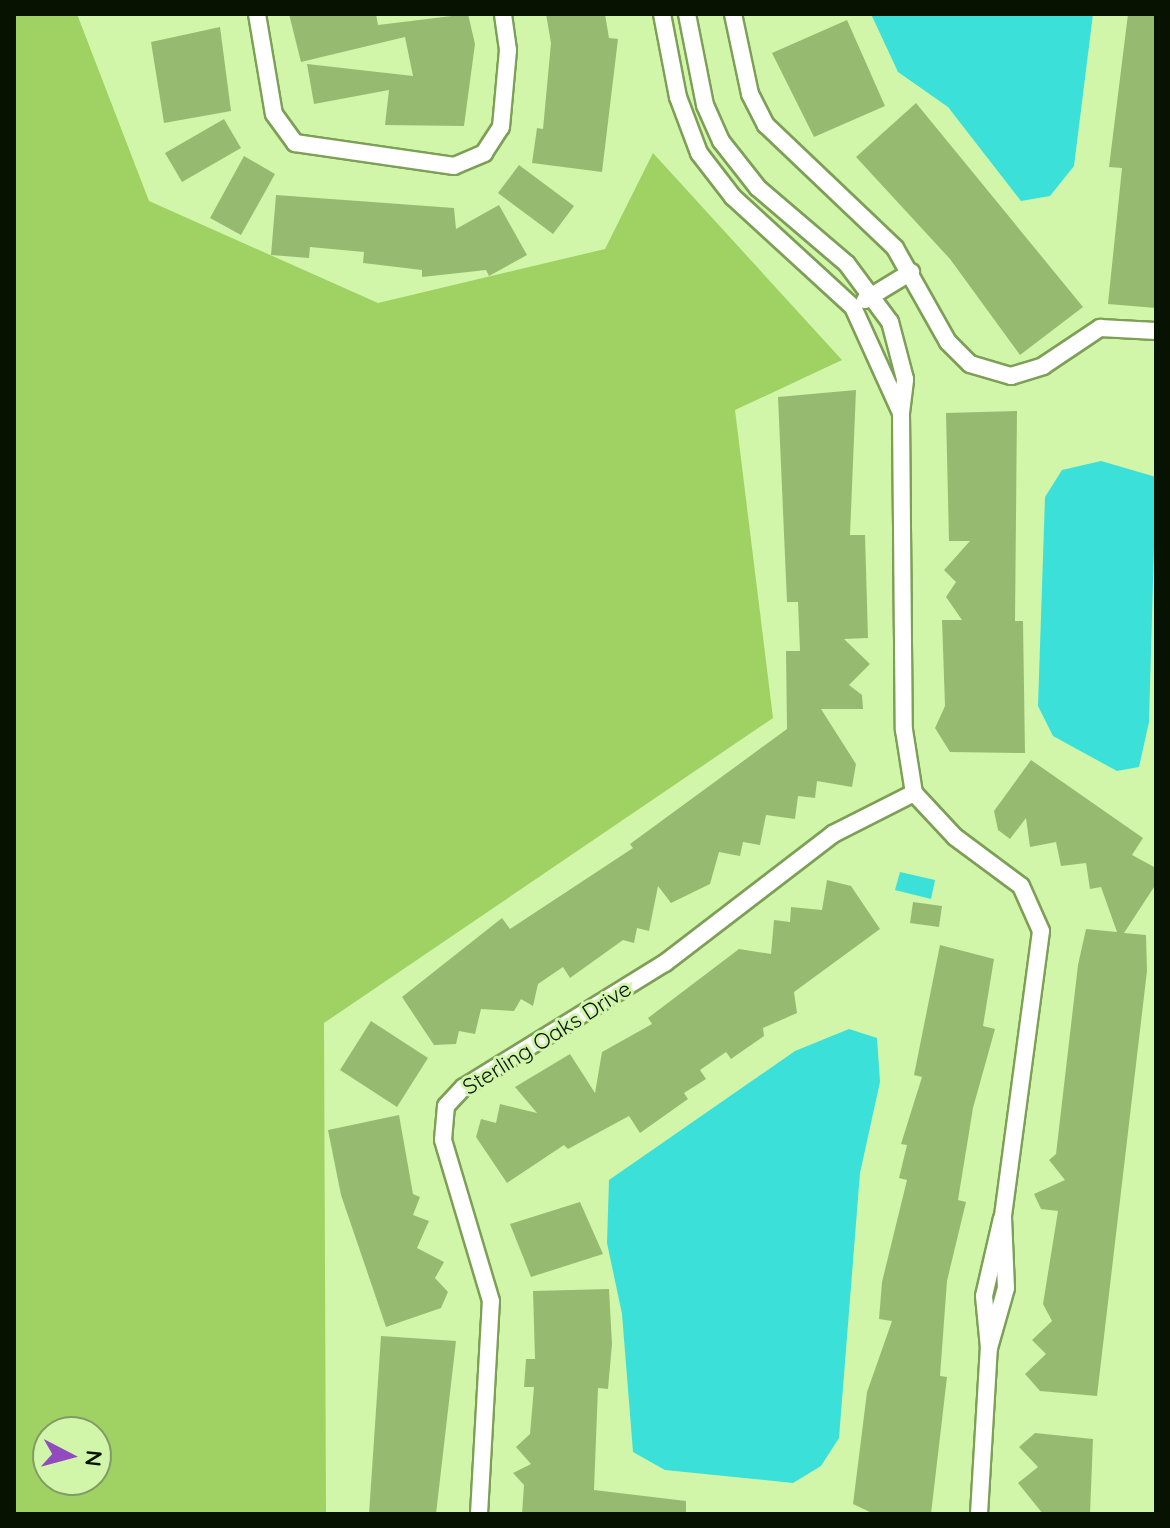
<!DOCTYPE html>
<style>
body{margin:0}
#map{position:relative;width:1170px;height:1528px;overflow:hidden;background:#d1f6aa;font-family:Quicksand,sans-serif}
div>[style]{position:absolute}
.green>*{inset:0;background:#9fd262}
.water>*{inset:0;background:#3be1d9}
.building>*{inset:0;background:#97ba71}
.roads{filter:drop-shadow(2px 0 #7d9f56) drop-shadow(-2px 0 #7d9f56) drop-shadow(0 2px #7d9f56) drop-shadow(0 -2px #7d9f56)}
.street>*{height:16px;margin:-8px;padding:0 8px;transform-origin:8px;border-radius:8px;background:#fff}
span{translate:-50% -50%;white-space:nowrap;text-align:center;line-height:1.15;-webkit-text-stroke:6px #d1f6aa;paint-order:stroke}
.street-label{font-size:22px;color:#071300}
.frame{position:absolute;inset:0;border:16px solid #071300;pointer-events:none}
.north{position:absolute;left:32px;top:1416px;width:80px;height:80px;box-sizing:border-box;background:#d1f6aa;border:2px solid #809b66;border-radius:50%;rotate:96deg;font-size:22px;font-weight:700;line-height:32px;text-align:center;color:#071300}
.north::after{content:'';display:block;margin:auto;width:28px;height:36px;background:#914bbe;clip-path:polygon(50% 0,100% 100%,50% 72%,0 100%)}
</style>
<div id="map">
<div class="green">
<div style="clip-path:polygon(evenodd,14px 14px,77px 14px,149px 201px,378px 303px,605px 249px,653px 153px,842px 360px,735px 410px,773px 718px,324px 1023px,326px 1514px,14px 1514px,14px 14px,48px 1432px,96px 1432px,96px 1480px,48px 1480px,48px 1432px)"></div>
</div>
<div class="water">
<div style="clip-path:polygon(871px 14px,1093px 14px,1074px 166px,1050px 196px,1021px 201px,948px 107px,898px 72px)"></div>
<div style="clip-path:polygon(1101px 461px,1156px 477px,1149px 722px,1139px 767px,1117px 771px,1053px 736px,1038px 706px,1045px 497px,1062px 470px)"></div>
<div style="clip-path:polygon(900px 872px,935px 880px,931px 899px,895px 890px)"></div>
<div style="clip-path:polygon(849px 1029px,877px 1038px,880px 1082px,860px 1173px,839px 1438px,821px 1466px,793px 1483px,665px 1470px,633px 1452px,622px 1314px,607px 1243px,609px 1180px,795px 1051px)"></div>
</div>
<div class="building">
<div style="clip-path:polygon(289px 14px,376px 14px,378px 25px,468px 14px,475px 44px,464px 126px,385px 125px,389px 90px,314px 104px,307px 64px,413px 76px,405px 37px,301px 62px)"></div>
<div style="clip-path:polygon(546px 14px,605px 14px,609px 38px,618px 39px,602px 172px,532px 163px,537px 128px,543px 129px,551px 43px)"></div>
<div style="clip-path:polygon(1128px 14px,1156px 14px,1156px 308px,1108px 304px,1122px 168px,1109px 167px)"></div>
<div style="clip-path:polygon(847px 20px,885px 106px,814px 137px,772px 53px)"></div>
<div style="clip-path:polygon(220px 27px,231px 111px,164px 123px,151px 42px)"></div>
<div style="clip-path:polygon(916px 103px,1083px 307px,1020px 355px,950px 259px,856px 157px)"></div>
<div style="clip-path:polygon(224px 119px,241px 148px,182px 182px,165px 153px)"></div>
<div style="clip-path:polygon(244px 156px,275px 174px,241px 235px,210px 218px)"></div>
<div style="clip-path:polygon(519px 165px,574px 206px,553px 234px,498px 193px)"></div>
<div style="clip-path:polygon(276px 195px,454px 208px,456px 229px,499px 205px,527px 255px,489px 276px,486px 270px,422px 277px,422px 270px,363px 263px,364px 252px,310px 247px,309px 258px,271px 255px)"></div>
<div style="clip-path:polygon(856px 390px,850px 535px,865px 535px,868px 638px,844px 639px,870px 664px,849px 685px,862px 695px,863px 709px,821px 709px,856px 764px,852px 787px,817px 781px,815px 798px,798px 796px,795px 819px,766px 815px,760px 845px,743px 842px,740px 856px,719px 852px,710px 884px,671px 903px,658px 886px,649px 931px,637px 928px,634px 943px,623px 940px,570px 978px,563px 967px,538px 984px,533px 1006px,521px 999px,514px 1011px,481px 1009px,475px 1034px,459px 1031px,456px 1044px,434px 1045px,402px 997px,502px 918px,510px 929px,633px 848px,630px 844px,787px 729px,786px 651px,800px 651px,798px 602px,787px 602px,778px 397px)"></div>
<div style="clip-path:polygon(1017px 411px,1015px 621px,1023px 621px,1025px 753px,950px 752px,935px 728px,945px 706px,942px 620px,962px 620px,946px 597px,956px 582px,944px 570px,970px 541px,949px 541px,946px 413px)"></div>
<div style="clip-path:polygon(1031px 760px,1143px 838px,1132px 855px,1156px 868px,1156px 884px,1124px 933px,1146px 935px,1147px 971px,1097px 1396px,1040px 1391px,1025px 1374px,1046px 1354px,1032px 1340px,1052px 1321px,1043px 1304px,1058px 1211px,1041px 1209px,1034px 1194px,1065px 1180px,1049px 1160px,1056px 1154px,1078px 965px,1086px 929px,1117px 932px,1101px 887px,1090px 889px,1086px 863px,1061px 866px,1056px 842px,1030px 847px,1026px 818px,1010px 839px,998px 830px,994px 811px)"></div>
<div style="clip-path:polygon(827px 880px,851px 886px,880px 929px,794px 992px,797px 1013px,763px 1028px,764px 1036px,731px 1059px,726px 1052px,700px 1070px,706px 1079px,684px 1093px,688px 1099px,640px 1133px,629px 1116px,568px 1149px,564px 1145px,507px 1183px,476px 1137px,481px 1119px,496px 1123px,500px 1104px,537px 1113px,515px 1087px,570px 1054px,595px 1093px,602px 1052px,652px 1024px,648px 1018px,739px 949px,771px 954px,774px 920px,790px 922px,791px 907px,822px 910px)"></div>
<div style="clip-path:polygon(913px 902px,942px 906px,939px 927px,910px 923px)"></div>
<div style="clip-path:polygon(940px 945px,994px 959px,983px 1026px,995px 1029px,973px 1108px,958px 1200px,966px 1202px,947px 1281px,940px 1376px,947px 1377px,931px 1514px,874px 1514px,853px 1504px,867px 1392px,892px 1321px,879px 1319px,882px 1282px,907px 1180px,899px 1178px,907px 1145px,901px 1144px,922px 1077px,914px 1075px)"></div>
<div style="clip-path:polygon(371px 1021px,428px 1058px,397px 1107px,340px 1070px)"></div>
<div style="clip-path:polygon(399px 1115px,413px 1194px,420px 1197px,413px 1215px,429px 1221px,417px 1248px,444px 1262px,435px 1278px,448px 1292px,441px 1308px,386px 1327px,341px 1195px,328px 1130px)"></div>
<div style="clip-path:polygon(580px 1202px,603px 1254px,531px 1277px,510px 1224px)"></div>
<div style="clip-path:polygon(609px 1289px,612px 1344px,608px 1389px,598px 1388px,594px 1490px,686px 1501px,686px 1514px,522px 1514px,524px 1485px,513px 1473px,531px 1464px,516px 1447px,530px 1434px,534px 1387px,524px 1387px,526px 1359px,535px 1359px,533px 1291px)"></div>
<div style="clip-path:polygon(381px 1336px,456px 1341px,436px 1514px,369px 1514px)"></div>
<div style="clip-path:polygon(1035px 1433px,1093px 1439px,1090px 1514px,1043px 1514px,1018px 1483px,1038px 1467px,1019px 1447px)"></div>
</div>
<div class="roads">
<div class="street">
<div style="left:257px;top:14px;width:101px;rotate:80.4deg"></div>
<div style="left:274px;top:114px;width:36px;rotate:54deg"></div>
<div style="left:295px;top:143px;width:161px;rotate:8.2deg"></div>
<div style="left:454px;top:166px;width:33px;rotate:-23deg"></div>
<div style="left:484px;top:153px;width:31px;rotate:-57deg"></div>
<div style="left:501px;top:127px;width:77px;rotate:-84.8deg"></div>
<div style="left:508px;top:50px;width:36px;rotate:-98deg"></div>
<div style="left:662px;top:14px;width:85px;rotate:79.1deg"></div>
<div style="left:678px;top:97px;width:60px;rotate:69.4deg"></div>
<div style="left:699px;top:153px;width:56px;rotate:52.3deg"></div>
<div style="left:733px;top:197px;width:163px;rotate:42.5deg"></div>
<div style="left:853px;top:307px;width:116px;rotate:65.6deg"></div>
<div style="left:901px;top:413px;width:34px;rotate:-83deg"></div>
<div style="left:905px;top:379px;width:59px;rotate:-104.7deg"></div>
<div style="left:890px;top:322px;width:72px;rotate:-126.6deg"></div>
<div style="left:847px;top:264px;width:117px;rotate:-139.5deg"></div>
<div style="left:758px;top:188px;width:60px;rotate:-128.2deg"></div>
<div style="left:721px;top:141px;width:39px;rotate:-114deg"></div>
<div style="left:705px;top:105px;width:93px;rotate:-101.2deg"></div>
<div style="left:733px;top:14px;width:82px;rotate:78deg"></div>
<div style="left:750px;top:94px;width:35px;rotate:63deg"></div>
<div style="left:766px;top:125px;width:178px;rotate:43.6deg"></div>
<div style="left:895px;top:248px;width:108px;rotate:60.6deg"></div>
<div style="left:948px;top:342px;width:31px;rotate:45deg"></div>
<div style="left:970px;top:364px;width:43px;rotate:16.3deg"></div>
<div style="left:1011px;top:376px;width:34px;rotate:-17deg"></div>
<div style="left:1043px;top:366px;width:69px;rotate:-33.7deg"></div>
<div style="left:1100px;top:328px;width:56px;rotate:3.1deg"></div>
<div style="left:865px;top:300px;width:54px;rotate:-31.3deg"></div>
<div style="left:901px;top:413px;width:317px;rotate:89.5deg"></div>
<div style="left:904px;top:730px;width:64px;rotate:81deg"></div>
<div style="left:479px;top:1514px;width:213px;rotate:-86.8deg"></div>
<div style="left:491px;top:1301px;width:168px;rotate:-106.6deg"></div>
<div style="left:443px;top:1140px;width:34px;rotate:-85deg"></div>
<div style="left:446px;top:1106px;width:26px;rotate:-47deg"></div>
<div style="left:464px;top:1087px;width:236px;rotate:-31.7deg"></div>
<div style="left:665px;top:963px;width:212px;rotate:-37.5deg"></div>
<div style="left:833px;top:834px;width:91px;rotate:-26.8deg"></div>
<div style="left:914px;top:793px;width:60px;rotate:47deg"></div>
<div style="left:955px;top:837px;width:82px;rotate:36.6deg"></div>
<div style="left:1021px;top:886px;width:49px;rotate:66deg"></div>
<div style="left:1041px;top:931px;width:289px;rotate:97.6deg"></div>
<div style="left:1003px;top:1217px;width:71px;rotate:87.6deg"></div>
<div style="left:1006px;top:1288px;width:62px;rotate:105.8deg"></div>
<div style="left:979px;top:1514px;width:166px;rotate:-86.6deg"></div>
<div style="left:989px;top:1348px;width:52px;rotate:-95.5deg"></div>
<div style="left:984px;top:1296px;width:80px;rotate:-77deg"></div>
</div>
</div>
<div class="street-label">
<span style="left:547px;top:1038px;rotate:-32deg">Sterling Oaks Drive</span>
</div>
<div class="frame"></div>
<div class="north">N</div>
</div>
